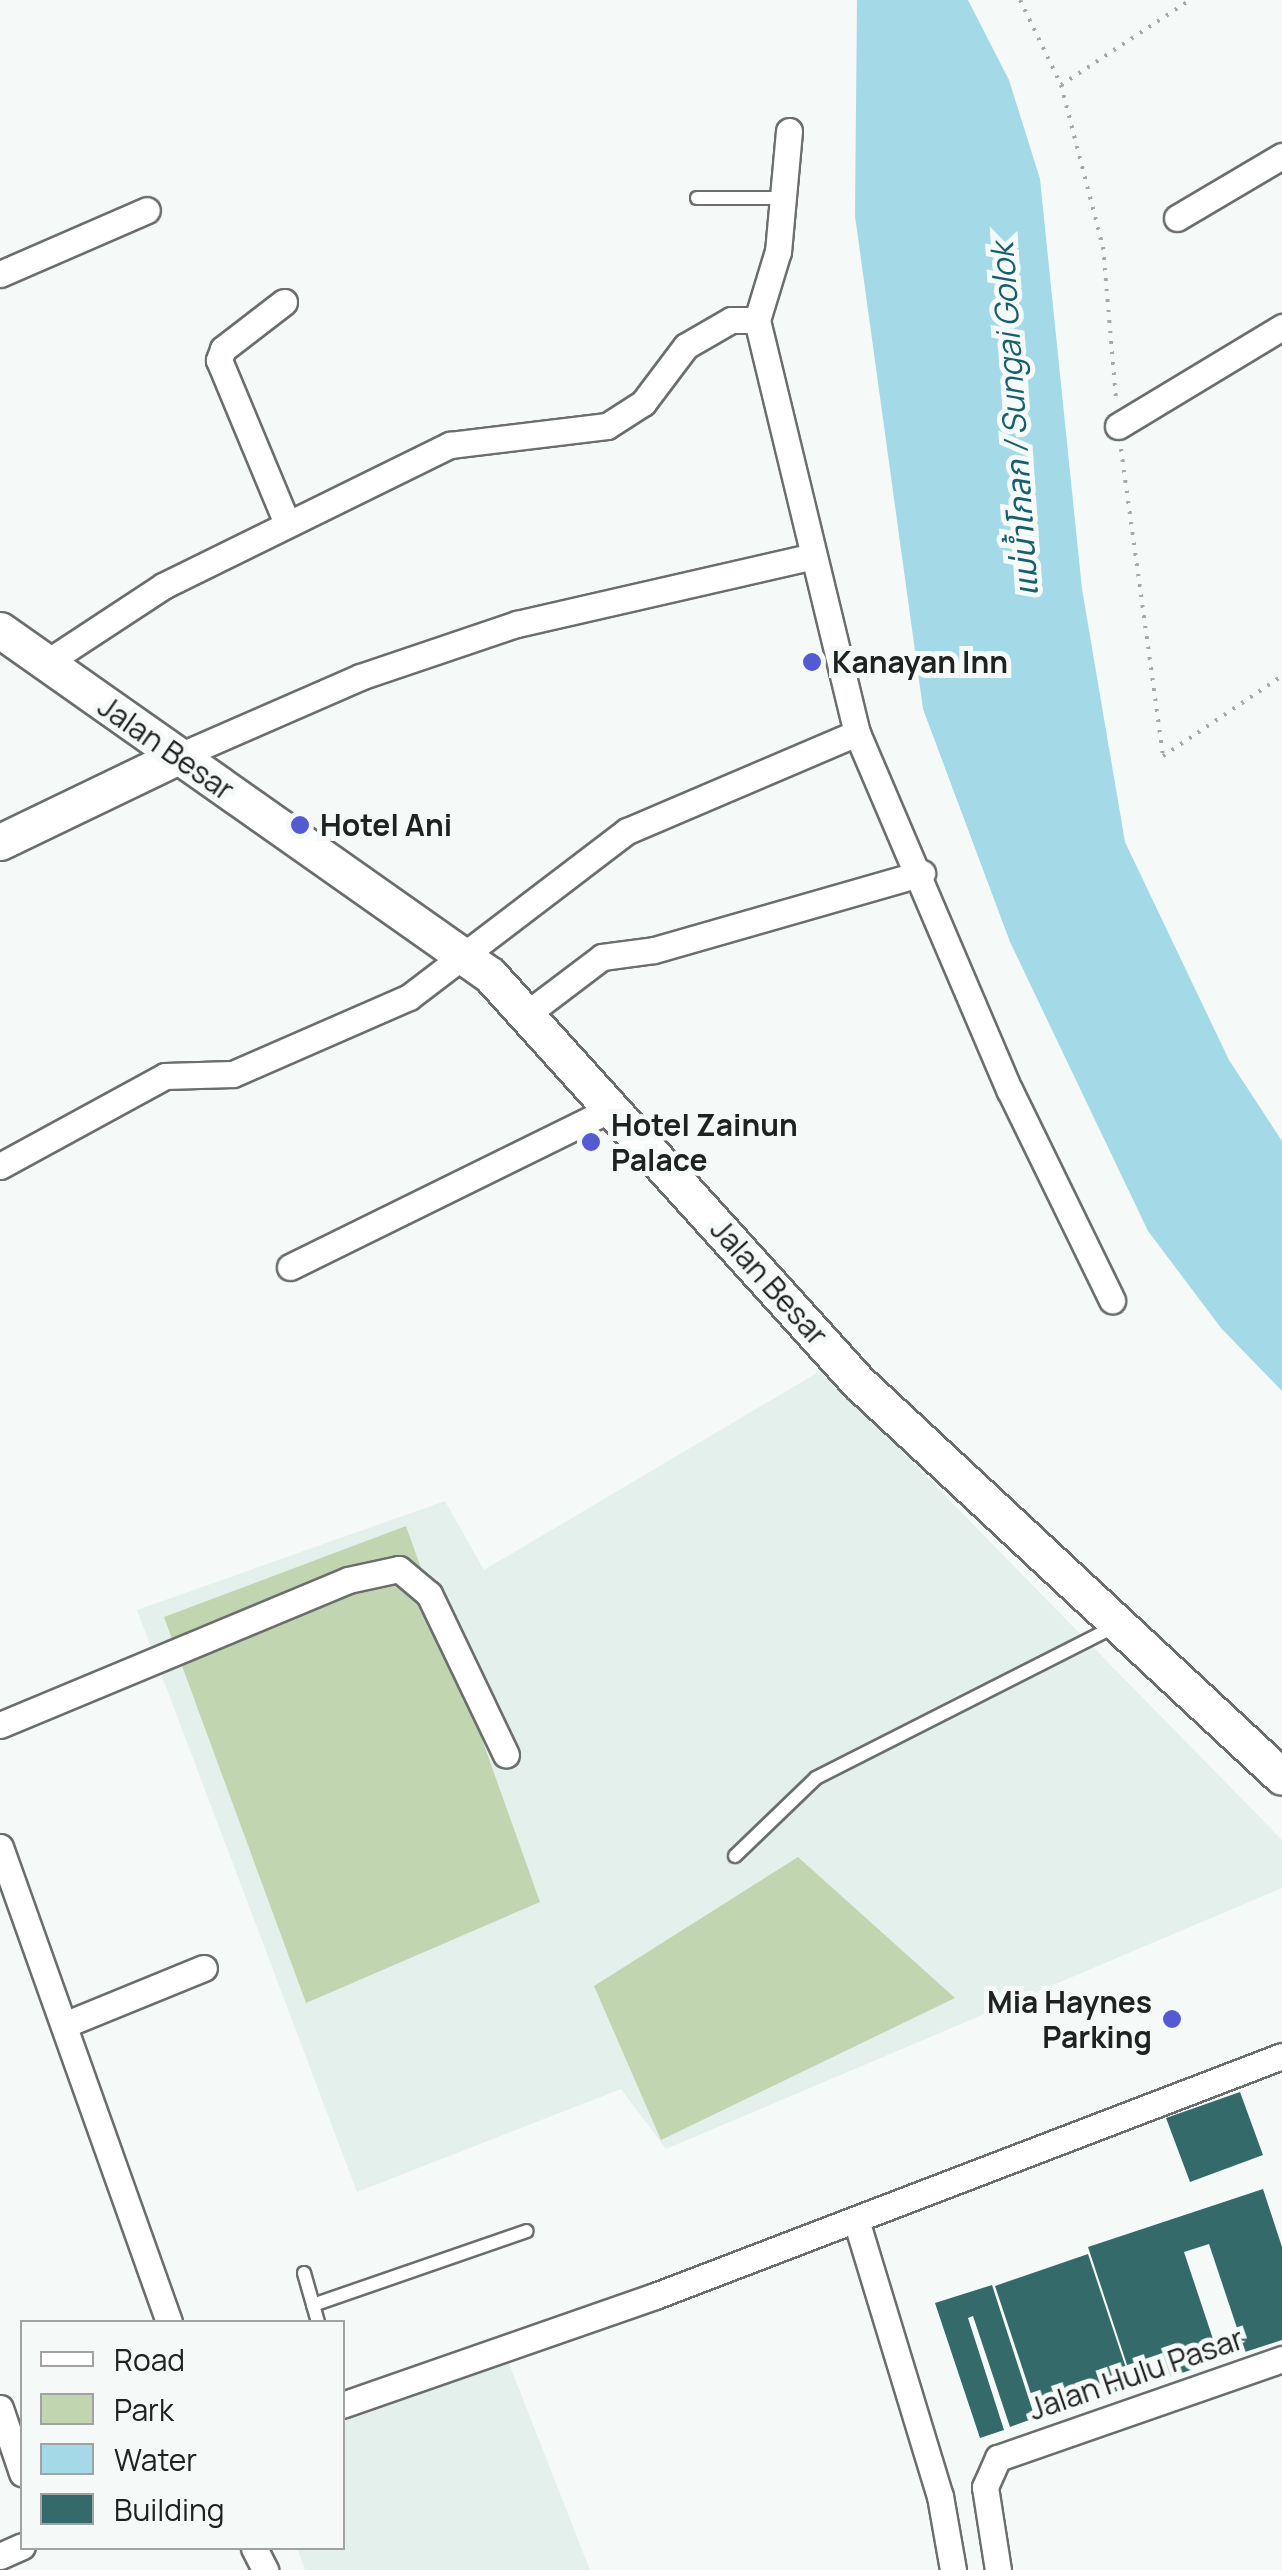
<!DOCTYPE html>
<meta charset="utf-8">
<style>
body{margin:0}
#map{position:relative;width:1282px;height:2570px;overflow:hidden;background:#f5faf8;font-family:Manrope,"Noto Sans Thai",sans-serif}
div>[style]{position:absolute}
.built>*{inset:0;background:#e3f0eb}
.green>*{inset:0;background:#c1d6b0}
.water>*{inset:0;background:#a4dae7}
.building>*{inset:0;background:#346b6a}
.path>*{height:4px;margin-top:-2px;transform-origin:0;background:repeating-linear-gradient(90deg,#a6a9a8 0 2.5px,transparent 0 10.5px)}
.roads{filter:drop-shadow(2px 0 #6b6e6d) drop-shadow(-2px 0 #6b6e6d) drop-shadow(0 2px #6b6e6d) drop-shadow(0 -2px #6b6e6d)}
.service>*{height:12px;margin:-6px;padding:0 6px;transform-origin:6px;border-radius:6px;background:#fff}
.minor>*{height:25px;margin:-12.5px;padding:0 12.5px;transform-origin:12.5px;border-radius:12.5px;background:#fff}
.secondary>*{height:35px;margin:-17.5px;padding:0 17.5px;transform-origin:17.5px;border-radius:17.5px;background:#fff}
.dots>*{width:28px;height:28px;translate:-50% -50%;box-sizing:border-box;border:5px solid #f5faf8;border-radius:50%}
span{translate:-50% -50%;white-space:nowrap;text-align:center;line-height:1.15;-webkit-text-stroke:10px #f5faf8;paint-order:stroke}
.poi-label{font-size:30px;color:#202121;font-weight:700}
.left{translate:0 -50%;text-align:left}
.right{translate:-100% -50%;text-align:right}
.street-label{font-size:30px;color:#202121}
.water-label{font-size:32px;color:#175f6d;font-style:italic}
.legend{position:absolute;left:20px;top:2320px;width:325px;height:230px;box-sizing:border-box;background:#f5faf8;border:2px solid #a0a3a2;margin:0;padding:12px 18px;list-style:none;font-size:30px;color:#202121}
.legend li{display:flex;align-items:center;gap:20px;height:50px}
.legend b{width:50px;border:2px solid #a0a3a2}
</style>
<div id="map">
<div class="built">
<div style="clip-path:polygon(822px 1370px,1282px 1840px,1282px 1888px,666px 2149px,621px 2089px,357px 2192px,137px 1610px,445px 1501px,484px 1570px)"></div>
<div style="clip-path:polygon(508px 2361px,590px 2570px,305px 2570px,297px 2548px,342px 2548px,343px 2421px)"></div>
</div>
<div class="green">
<div style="clip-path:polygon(406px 1526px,540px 1902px,306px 2003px,164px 1617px)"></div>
<div style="clip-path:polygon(798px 1857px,955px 1998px,661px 2140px,594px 1986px)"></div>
</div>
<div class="water">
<div style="clip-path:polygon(857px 0,968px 0,1009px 80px,1040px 179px,1082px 589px,1125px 842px,1229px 1060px,1282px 1141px,1282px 1391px,1221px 1328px,1148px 1231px,1010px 942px,923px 709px,855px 216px)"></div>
</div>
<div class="building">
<div style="clip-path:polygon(1240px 2092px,1263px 2155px,1190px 2182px,1166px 2118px)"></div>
<div style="clip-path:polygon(1263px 2189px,1282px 2247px,1282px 2340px,1245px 2352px,1209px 2244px,1184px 2252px,1220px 2360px,1135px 2389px,1088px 2247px)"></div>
<div style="clip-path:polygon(1088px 2254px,1132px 2386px,1039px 2418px,995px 2286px)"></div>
<div style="clip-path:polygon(992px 2285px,1035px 2418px,1010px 2427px,973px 2316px,968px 2318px,1004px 2430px,980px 2438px,935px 2303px)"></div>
<div style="clip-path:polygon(1236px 2335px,1242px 2353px,1223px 2359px,1217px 2341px)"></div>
</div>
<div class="path">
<div style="left:1020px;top:0;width:94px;rotate:64.2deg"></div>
<div style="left:1061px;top:85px;width:167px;rotate:75.5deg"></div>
<div style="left:1103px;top:247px;width:154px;rotate:85.1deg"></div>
<div style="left:1061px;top:85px;width:154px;rotate:-33.4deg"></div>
<div style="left:1121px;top:449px;width:310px;rotate:82.2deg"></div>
<div style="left:1163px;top:756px;width:143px;rotate:-33.9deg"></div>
</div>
<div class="roads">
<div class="service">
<div style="left:697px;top:198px;width:88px"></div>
<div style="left:735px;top:1856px;width:112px;rotate:-43.9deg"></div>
<div style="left:816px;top:1778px;width:333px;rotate:-26.9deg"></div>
<div style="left:304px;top:2273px;width:51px;rotate:74.1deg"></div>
<div style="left:313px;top:2305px;width:226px;rotate:-19.1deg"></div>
</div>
<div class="minor">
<div style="left:789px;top:131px;width:121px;rotate:95.2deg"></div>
<div style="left:778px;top:251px;width:72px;rotate:106.9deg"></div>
<div style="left:757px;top:320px;width:425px;rotate:76.4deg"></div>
<div style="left:857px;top:733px;width:389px;rotate:66.9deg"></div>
<div style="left:1010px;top:1091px;width:233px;rotate:64deg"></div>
<div style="left:1177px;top:218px;width:122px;rotate:-30.6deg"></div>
<div style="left:0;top:274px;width:160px;rotate:-23.5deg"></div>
<div style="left:284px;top:302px;width:77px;rotate:142.4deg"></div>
<div style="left:223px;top:349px;width:12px;rotate:110deg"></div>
<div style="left:219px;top:360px;width:174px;rotate:67.4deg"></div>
<div style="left:1118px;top:426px;width:192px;rotate:-31.1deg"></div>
<div style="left:46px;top:663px;width:140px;rotate:-33.3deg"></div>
<div style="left:163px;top:586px;width:320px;rotate:-26.2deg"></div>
<div style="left:450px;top:445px;width:158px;rotate:-6.9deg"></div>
<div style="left:607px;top:426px;width:43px;rotate:-32.6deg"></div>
<div style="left:643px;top:403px;width:71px;rotate:-53deg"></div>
<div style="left:686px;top:346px;width:52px;rotate:-30deg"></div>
<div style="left:731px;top:320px;width:26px"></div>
<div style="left:177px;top:757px;width:200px;rotate:-23.6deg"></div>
<div style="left:360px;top:677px;width:166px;rotate:-18.7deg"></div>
<div style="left:517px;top:624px;width:301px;rotate:-12.9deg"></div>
<div style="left:528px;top:1013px;width:93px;rotate:-37.1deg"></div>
<div style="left:602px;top:957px;width:52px;rotate:-7.7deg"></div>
<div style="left:654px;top:950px;width:279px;rotate:-16deg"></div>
<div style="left:0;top:1166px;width:188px;rotate:-28.6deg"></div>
<div style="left:165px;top:1076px;width:68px;rotate:-1.7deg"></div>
<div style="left:233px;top:1074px;width:192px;rotate:-23.6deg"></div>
<div style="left:409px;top:997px;width:274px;rotate:-37.3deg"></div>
<div style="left:627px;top:831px;width:250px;rotate:-23.1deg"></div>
<div style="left:290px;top:1267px;width:362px;rotate:-26.2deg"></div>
<div style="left:0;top:1725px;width:377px;rotate:-22.6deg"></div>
<div style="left:348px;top:1580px;width:52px;rotate:-12.2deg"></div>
<div style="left:399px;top:1569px;width:39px;rotate:40deg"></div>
<div style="left:429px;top:1594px;width:178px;rotate:64.4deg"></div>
<div style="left:0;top:1847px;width:504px;rotate:70.41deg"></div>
<div style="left:64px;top:2025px;width:151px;rotate:-22.2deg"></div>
<div style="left:856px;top:2220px;width:288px;rotate:73.1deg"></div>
<div style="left:940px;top:2496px;width:75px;rotate:80deg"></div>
<div style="left:342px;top:2405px;width:331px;rotate:-19.2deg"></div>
<div style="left:655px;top:2296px;width:671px;rotate:-20.95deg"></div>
<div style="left:0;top:2408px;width:69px;rotate:71.3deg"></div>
<div style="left:254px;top:2548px;width:25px;rotate:63deg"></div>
<div style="left:0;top:2556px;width:24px;rotate:-24deg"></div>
<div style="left:998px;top:2570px;width:84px;rotate:-98.9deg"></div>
<div style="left:985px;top:2487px;width:32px;rotate:-66deg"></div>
<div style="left:998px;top:2458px;width:301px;rotate:-19.2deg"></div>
</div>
<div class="secondary">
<div style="left:0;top:630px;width:599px;rotate:35.15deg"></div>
<div style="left:490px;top:975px;width:549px;rotate:47.88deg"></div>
<div style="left:858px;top:1382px;width:579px;rotate:42.97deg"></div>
<div style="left:0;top:842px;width:196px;rotate:-25.7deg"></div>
</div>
</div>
<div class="dots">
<div style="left:812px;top:662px;background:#545bd2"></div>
<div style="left:300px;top:825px;background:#545bd2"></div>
<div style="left:591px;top:1142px;background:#545bd2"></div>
<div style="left:1172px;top:2019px;background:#545bd2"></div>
</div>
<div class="poi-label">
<span class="left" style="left:832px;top:662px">Kanayan Inn</span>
<span class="left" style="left:320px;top:825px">Hotel Ani</span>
<span class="left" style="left:611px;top:1142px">Hotel Zainun<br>Palace</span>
<span class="right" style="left:1152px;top:2019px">Mia Haynes<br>Parking</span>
</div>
<div class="street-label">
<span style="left:166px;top:748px;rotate:35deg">Jalan Besar</span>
<span style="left:769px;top:1282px;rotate:48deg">Jalan Besar</span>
<span style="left:1136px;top:2374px;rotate:-19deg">Jalan Hulu Pasar</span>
</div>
<div class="water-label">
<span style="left:1014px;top:420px;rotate:-94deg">แม่น้ำโกลก / Sungai Golok</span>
</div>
<ul class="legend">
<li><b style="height:12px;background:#fff"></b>Road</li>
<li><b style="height:28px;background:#c1d6b0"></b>Park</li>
<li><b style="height:28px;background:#a4dae7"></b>Water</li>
<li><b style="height:28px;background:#346b6a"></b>Building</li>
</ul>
</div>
